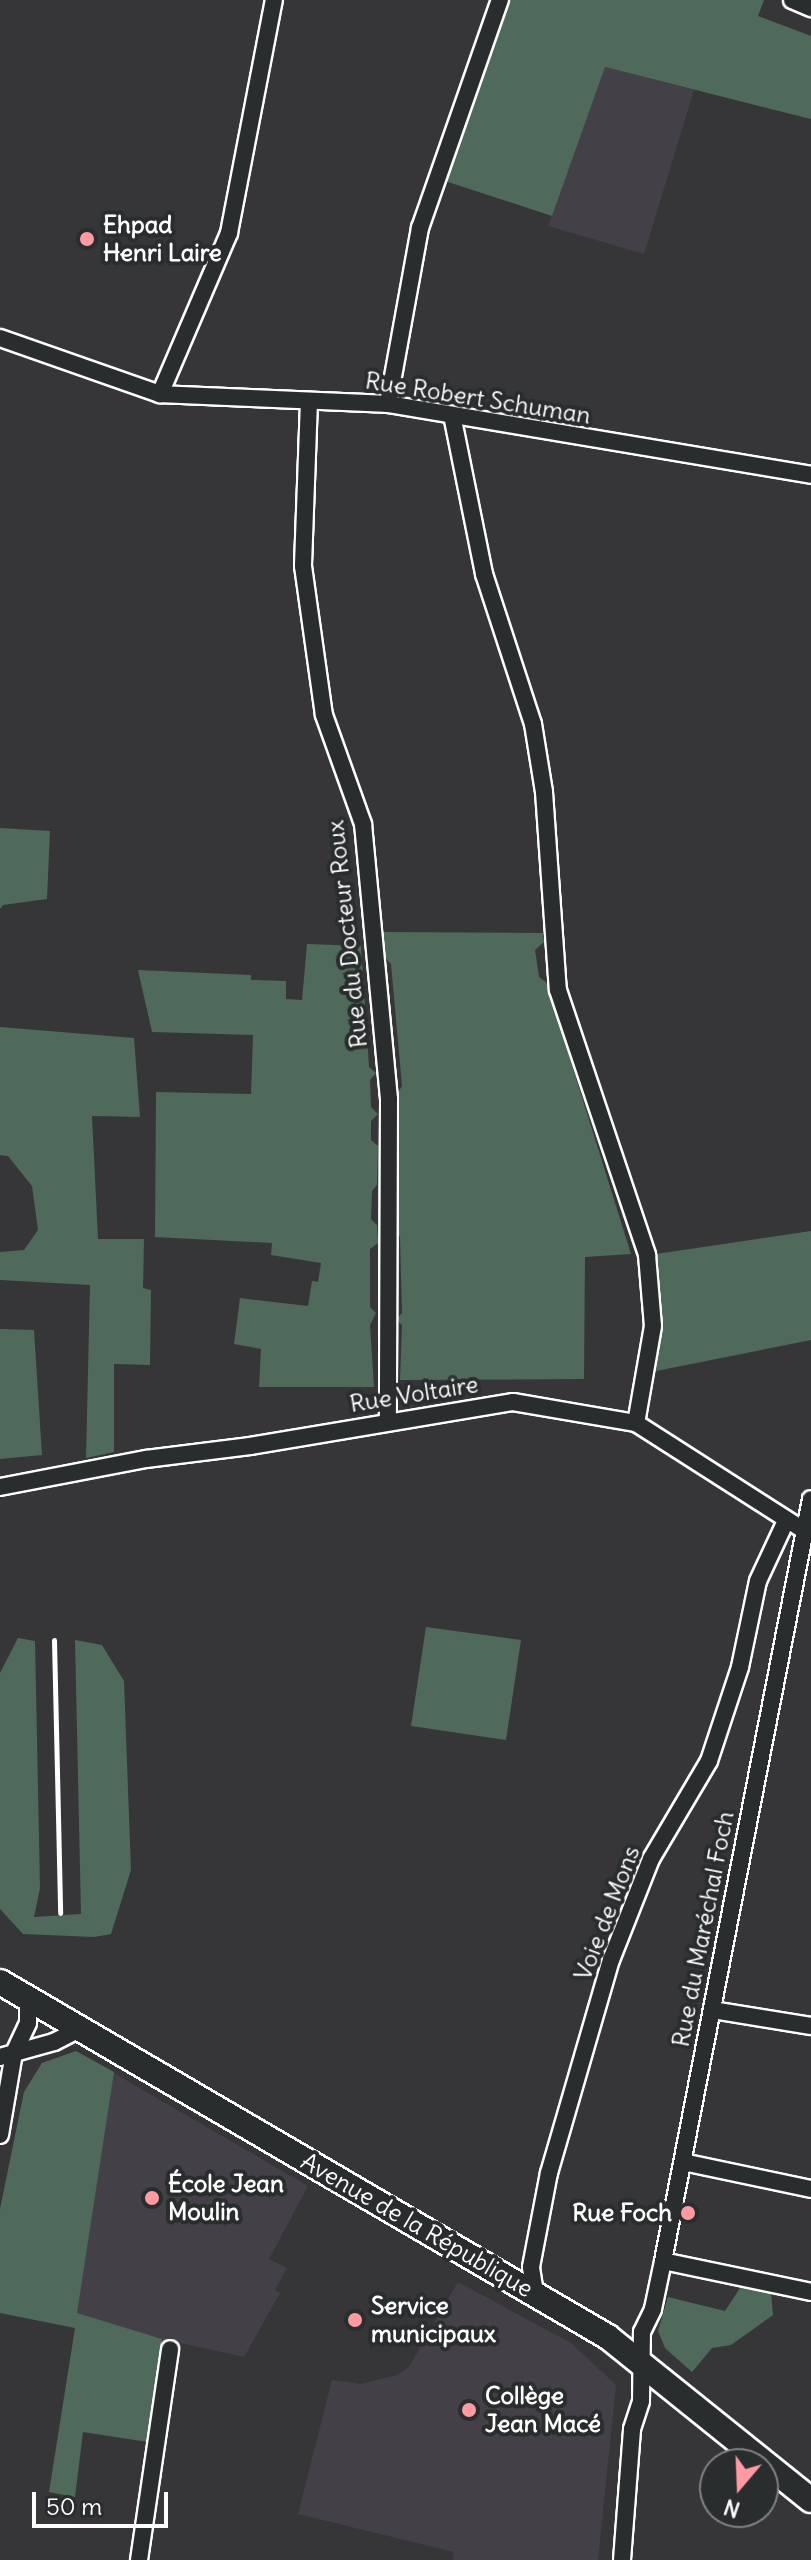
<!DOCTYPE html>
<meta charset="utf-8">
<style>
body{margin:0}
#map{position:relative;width:811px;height:2560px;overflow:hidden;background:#363639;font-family:Delius,sans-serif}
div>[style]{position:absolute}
.built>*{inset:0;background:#444047}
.green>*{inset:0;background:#4f6a5a}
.roads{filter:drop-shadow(2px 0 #fff) drop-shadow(-2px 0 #fff) drop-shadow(0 2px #fff) drop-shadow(0 -2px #fff)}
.street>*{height:16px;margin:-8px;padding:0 8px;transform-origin:8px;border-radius:8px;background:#2a2d2e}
.secondary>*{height:24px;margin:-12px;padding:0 12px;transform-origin:12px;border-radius:12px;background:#2a2d2e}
.rail>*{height:5px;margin:-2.5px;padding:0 2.5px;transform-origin:2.5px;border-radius:2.5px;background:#fff}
.dots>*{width:22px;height:22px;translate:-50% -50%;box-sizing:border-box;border:4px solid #2a2d2e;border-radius:50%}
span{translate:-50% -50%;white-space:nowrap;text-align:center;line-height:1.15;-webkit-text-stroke:8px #2a2d2e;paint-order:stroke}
.poi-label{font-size:24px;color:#fff;font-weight:700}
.left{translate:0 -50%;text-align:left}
.right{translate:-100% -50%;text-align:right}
.street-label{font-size:24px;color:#fff}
.north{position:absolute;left:699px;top:2448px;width:80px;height:80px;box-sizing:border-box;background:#2a2d2e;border:2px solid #7f8182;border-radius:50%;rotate:199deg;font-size:22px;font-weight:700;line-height:32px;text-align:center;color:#fff}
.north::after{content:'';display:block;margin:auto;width:28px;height:36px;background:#ff9aa2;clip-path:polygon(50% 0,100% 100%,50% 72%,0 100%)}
.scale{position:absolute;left:32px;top:2492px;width:136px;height:36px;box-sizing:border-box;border:4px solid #fff;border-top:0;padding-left:10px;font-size:24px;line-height:28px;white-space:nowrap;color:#fff;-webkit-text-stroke:6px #2a2d2e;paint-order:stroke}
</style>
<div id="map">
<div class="built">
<div style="clip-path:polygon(605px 67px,694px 90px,644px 254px,548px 226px)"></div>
<div style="clip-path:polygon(76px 2051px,308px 2186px,269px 2259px,287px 2268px,275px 2290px,280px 2293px,244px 2357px,162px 2339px,77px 2314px,0 2313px,0 2209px,24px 2092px,42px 2063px)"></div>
<div style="clip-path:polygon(458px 2282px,571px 2343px,616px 2385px,598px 2560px,453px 2560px,454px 2552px,298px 2514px,332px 2380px,361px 2384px,397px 2375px,409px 2367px)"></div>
</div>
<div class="green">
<div style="clip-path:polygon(508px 0,764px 0,758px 16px,811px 36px,811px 119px,605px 67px,552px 216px,445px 181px)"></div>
<div style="clip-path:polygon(0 828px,50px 831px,47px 899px,3px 905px,0 909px)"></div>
<div style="clip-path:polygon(381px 932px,543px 933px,544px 942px,535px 950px,539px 977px,546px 982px,631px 1254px,585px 1257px,584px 1379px,400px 1380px,402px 1325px,396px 1319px,402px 1313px,400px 1237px,393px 1227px,397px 1094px,402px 1086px,391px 964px,384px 957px)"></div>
<div style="clip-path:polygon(307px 944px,361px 946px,369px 1067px,376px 1073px,370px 1080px,371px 1107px,378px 1114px,371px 1121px,371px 1140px,378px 1146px,377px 1185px,372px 1191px,371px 1219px,377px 1225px,378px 1243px,370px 1249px,370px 1307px,376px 1313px,370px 1325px,374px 1387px,259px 1387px,261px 1349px,234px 1344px,240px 1298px,308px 1306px,312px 1281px,318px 1282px,321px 1263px,271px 1255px,272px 1243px,155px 1237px,156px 1092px,251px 1094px,253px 1035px,152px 1032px,138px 970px,251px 975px,251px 980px,286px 981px,286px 999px,302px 1000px)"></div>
<div style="clip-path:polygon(0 1027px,134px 1038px,140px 1117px,92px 1116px,98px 1239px,144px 1239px,143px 1288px,151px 1290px,150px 1365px,114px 1364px,114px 1452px,86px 1458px,90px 1285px,0 1280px,0 1252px,24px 1250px,38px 1230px,32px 1186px,8px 1156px,0 1155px)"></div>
<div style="clip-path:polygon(811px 1231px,811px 1340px,656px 1371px,660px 1324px,656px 1254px)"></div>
<div style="clip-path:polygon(0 1329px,34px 1330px,42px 1455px,0 1459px)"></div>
<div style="clip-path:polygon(426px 1627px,521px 1640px,506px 1740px,411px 1726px)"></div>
<div style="clip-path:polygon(18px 1638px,35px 1641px,40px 1888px,34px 1917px,81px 1914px,75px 1640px,102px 1645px,124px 1681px,131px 1870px,111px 1934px,94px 1937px,23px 1934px,0 1909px,0 1673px)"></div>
<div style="clip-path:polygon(76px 2051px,114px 2072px,77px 2313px,162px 2339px,148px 2442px,83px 2432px,75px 2497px,49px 2492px,75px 2328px,0 2313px,0 2209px,24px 2092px,42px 2063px)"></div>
<div style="clip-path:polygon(742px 2285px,771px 2293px,773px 2315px,731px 2345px,712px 2348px,692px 2372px,665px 2348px,658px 2331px,668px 2297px,725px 2311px)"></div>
</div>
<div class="roads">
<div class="street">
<div style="left:792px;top:0;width:21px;rotate:23deg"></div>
<div style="left:0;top:338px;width:170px;rotate:19.3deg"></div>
<div style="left:160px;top:394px;width:228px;rotate:2.5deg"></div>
<div style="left:388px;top:404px;width:429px;rotate:9.5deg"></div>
<div style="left:160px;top:394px;width:175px;rotate:-66.8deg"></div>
<div style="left:229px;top:233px;width:237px;rotate:-79.1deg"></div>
<div style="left:309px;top:401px;width:165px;rotate:92.1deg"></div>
<div style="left:303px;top:566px;width:150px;rotate:82deg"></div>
<div style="left:324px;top:715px;width:116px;rotate:70.3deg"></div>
<div style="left:363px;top:824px;width:276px;rotate:84.6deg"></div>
<div style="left:389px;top:1099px;width:323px;rotate:90.2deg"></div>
<div style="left:388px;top:404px;width:179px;rotate:-79.7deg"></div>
<div style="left:420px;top:228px;width:242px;rotate:-70.7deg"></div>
<div style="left:452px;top:415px;width:162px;rotate:78.6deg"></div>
<div style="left:484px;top:574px;width:158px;rotate:71.9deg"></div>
<div style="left:533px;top:724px;width:69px;rotate:80.8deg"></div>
<div style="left:544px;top:792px;width:198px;rotate:86deg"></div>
<div style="left:558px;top:990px;width:280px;rotate:71.4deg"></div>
<div style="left:647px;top:1255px;width:71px;rotate:85.2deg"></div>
<div style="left:653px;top:1326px;width:98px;rotate:99.9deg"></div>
<div style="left:0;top:1487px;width:149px;rotate:-10.9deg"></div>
<div style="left:146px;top:1459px;width:105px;rotate:-7.1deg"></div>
<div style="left:250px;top:1446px;width:267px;rotate:-9.5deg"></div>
<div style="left:513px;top:1402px;width:125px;rotate:9.7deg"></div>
<div style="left:636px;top:1423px;width:208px;rotate:32.6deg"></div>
<div style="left:712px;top:2010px;width:100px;rotate:9.2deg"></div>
<div style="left:0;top:2057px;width:56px;rotate:-15.5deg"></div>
<div style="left:54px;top:2042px;width:29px;rotate:-27deg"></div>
<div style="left:0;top:2135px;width:83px;rotate:-80.3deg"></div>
<div style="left:14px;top:2053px;width:33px;rotate:-65deg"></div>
<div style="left:28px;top:2023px;width:25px;rotate:-90deg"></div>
<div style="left:683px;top:2162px;width:131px;rotate:11.9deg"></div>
<div style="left:663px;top:2261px;width:151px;rotate:11.8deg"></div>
<div style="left:535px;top:2293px;width:26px;rotate:-99deg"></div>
<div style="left:531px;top:2267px;width:96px;rotate:-79.2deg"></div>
<div style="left:549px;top:2173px;width:222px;rotate:-73.8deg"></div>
<div style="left:611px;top:1960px;width:109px;rotate:-68.4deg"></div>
<div style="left:651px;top:1859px;width:114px;rotate:-59.4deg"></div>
<div style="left:709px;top:1761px;width:99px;rotate:-71.7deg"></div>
<div style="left:740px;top:1667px;width:88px;rotate:-78.2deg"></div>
<div style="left:758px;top:1581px;width:66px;rotate:-65deg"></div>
<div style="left:139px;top:2560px;width:213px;rotate:-81.6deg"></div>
<div style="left:622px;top:2560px;width:131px;rotate:-85.6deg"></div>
<div style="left:632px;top:2429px;width:29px;rotate:-72deg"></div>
<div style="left:641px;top:2401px;width:69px;rotate:-89.2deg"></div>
<div style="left:642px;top:2332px;width:25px;rotate:-64deg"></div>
<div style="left:653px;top:2309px;width:49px;rotate:-78.2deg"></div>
<div style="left:663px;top:2261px;width:776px;rotate:-79.01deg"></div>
</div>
<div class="secondary">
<div style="left:0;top:1982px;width:704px;rotate:30.28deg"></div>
<div style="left:608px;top:2337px;width:260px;rotate:38.8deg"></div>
</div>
</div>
<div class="rail">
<div style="left:54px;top:1640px;width:273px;rotate:88.7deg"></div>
</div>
<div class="dots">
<div style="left:87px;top:239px;background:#ff9aa2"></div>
<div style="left:152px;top:2198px;background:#ff9aa2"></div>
<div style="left:688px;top:2213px;background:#ff9aa2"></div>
<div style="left:355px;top:2320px;background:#ff9aa2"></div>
<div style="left:469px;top:2410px;background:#ff9aa2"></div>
</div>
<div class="poi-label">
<span class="left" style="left:103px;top:239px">Ehpad<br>Henri Laire</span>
<span class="left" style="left:168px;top:2198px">École Jean<br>Moulin</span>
<span class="right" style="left:672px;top:2213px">Rue Foch</span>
<span class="left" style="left:371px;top:2320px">Service<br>municipaux</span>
<span class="left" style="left:485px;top:2410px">Collège<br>Jean Macé</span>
</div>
<div class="street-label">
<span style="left:478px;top:398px;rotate:9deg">Rue Robert Schuman</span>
<span style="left:347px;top:934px;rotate:-96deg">Rue du Docteur Roux</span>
<span style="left:414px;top:1394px;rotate:-9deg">Rue Voltaire</span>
<span style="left:607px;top:1913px;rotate:-69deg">Voie de Mons</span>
<span style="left:703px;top:1929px;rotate:-79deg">Rue du Maréchal Foch</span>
<span style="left:417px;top:2225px;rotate:30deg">Avenue de la République</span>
</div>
<div class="north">N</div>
<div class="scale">50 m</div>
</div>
